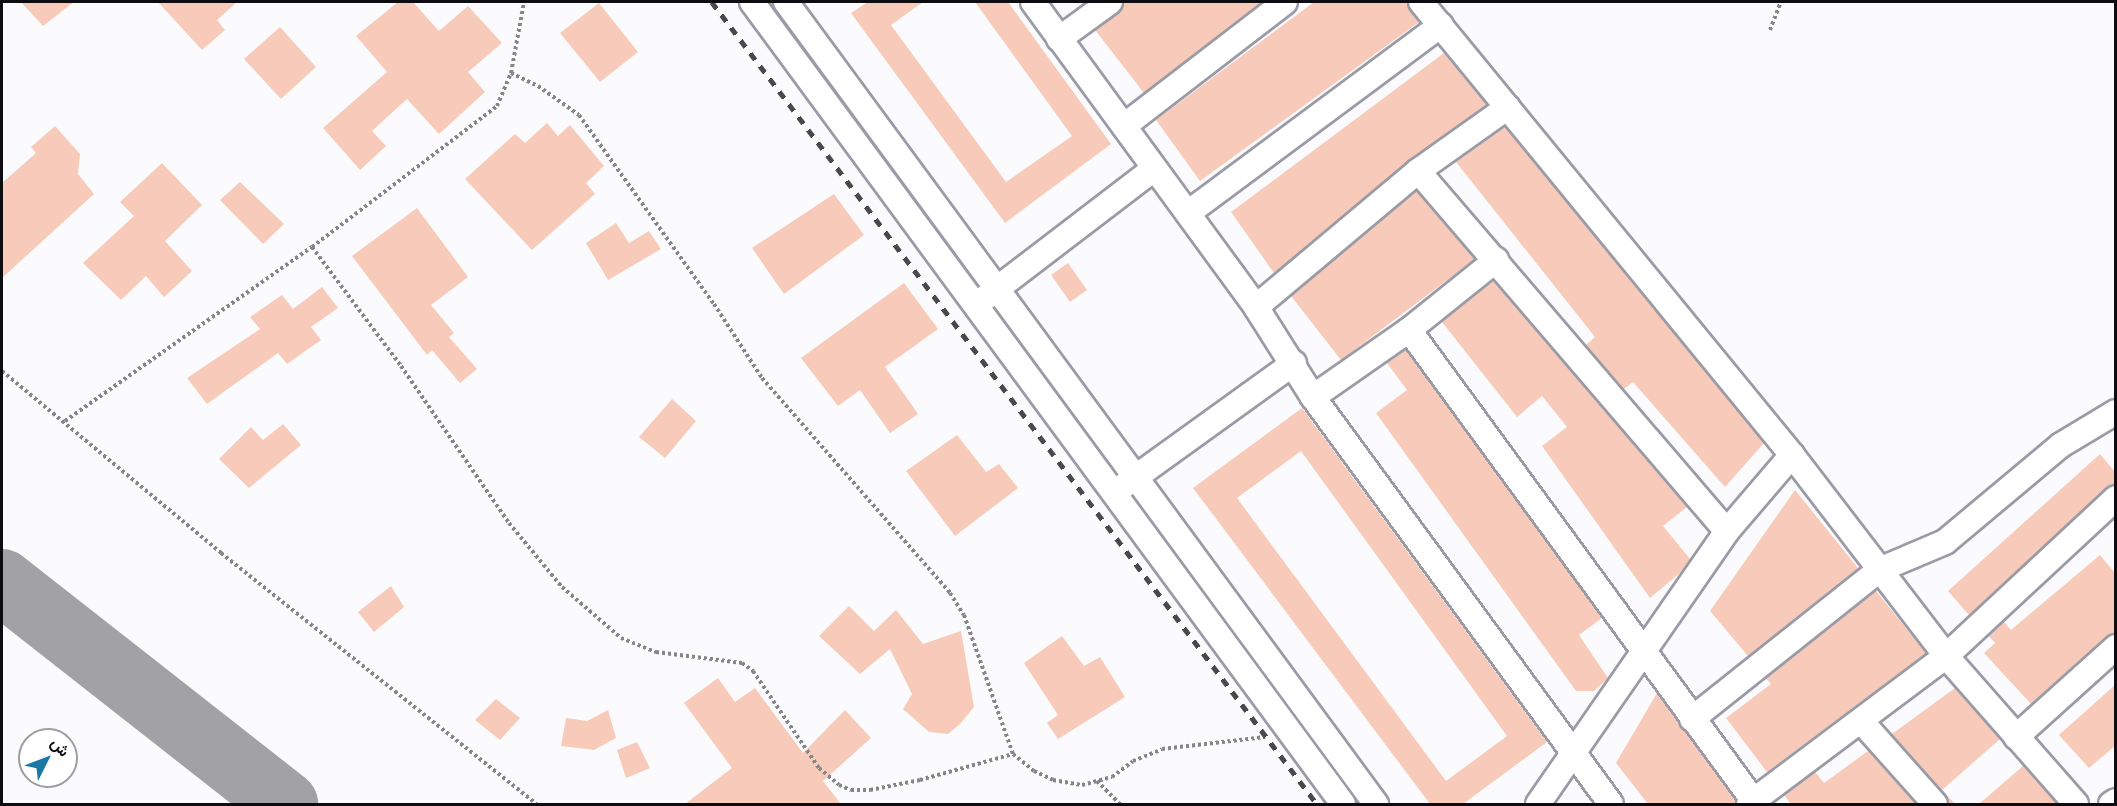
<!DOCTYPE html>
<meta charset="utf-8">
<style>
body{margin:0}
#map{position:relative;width:2117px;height:806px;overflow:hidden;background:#fbfbfd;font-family:Figtree,Vazirmatn,sans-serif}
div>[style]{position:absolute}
.taxiway>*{height:66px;margin:-33px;padding:0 33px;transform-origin:33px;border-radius:33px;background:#a2a2a4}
.building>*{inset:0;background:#f7cab9}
.path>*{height:4px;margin-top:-2px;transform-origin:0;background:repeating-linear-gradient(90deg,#868689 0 3px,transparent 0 6px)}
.roads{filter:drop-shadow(2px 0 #9a9ba6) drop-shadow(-2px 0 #9a9ba6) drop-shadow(0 2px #9a9ba6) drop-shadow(0 -2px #9a9ba6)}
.minor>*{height:24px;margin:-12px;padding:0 12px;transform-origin:12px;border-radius:12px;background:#fff}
.rail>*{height:4.5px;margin-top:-2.25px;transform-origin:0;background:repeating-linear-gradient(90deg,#49494c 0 8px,transparent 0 16px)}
span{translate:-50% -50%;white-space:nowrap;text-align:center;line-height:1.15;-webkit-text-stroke:6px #fff;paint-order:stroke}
.frame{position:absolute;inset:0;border:3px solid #0d0d11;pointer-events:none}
.north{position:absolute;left:18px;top:728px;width:60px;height:60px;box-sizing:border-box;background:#fff;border:2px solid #9e9ea0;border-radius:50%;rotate:48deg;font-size:16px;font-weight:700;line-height:24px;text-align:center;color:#0d0d11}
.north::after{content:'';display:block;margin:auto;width:21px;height:27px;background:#1978a5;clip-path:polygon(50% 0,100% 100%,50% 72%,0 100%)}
</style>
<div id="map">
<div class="taxiway">
<div style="left:2px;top:582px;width:360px;rotate:38.1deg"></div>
</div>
<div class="building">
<div style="clip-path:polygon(21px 2px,74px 2px,43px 26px)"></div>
<div style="clip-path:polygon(158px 2px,237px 2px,217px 20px,225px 30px,202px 50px)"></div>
<div style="clip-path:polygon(398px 2px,413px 2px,439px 31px,468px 6px,502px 43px,468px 72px,485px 92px,439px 134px,407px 99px,372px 131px,386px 146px,360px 170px,323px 128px,387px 72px,356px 36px)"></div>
<div style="clip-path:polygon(868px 2px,923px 2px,891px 25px,1006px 182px,1072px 136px,975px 2px,1008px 2px,1111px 144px,1005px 223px,851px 13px)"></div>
<div style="clip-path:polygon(1124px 2px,1262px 2px,1144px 93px,1095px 30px,1119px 13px)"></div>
<div style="clip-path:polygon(1314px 2px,1407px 2px,1419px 22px,1200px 181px,1156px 120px)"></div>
<div style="clip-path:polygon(599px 3px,638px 52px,600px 82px,560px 33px)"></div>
<div style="clip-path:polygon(280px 27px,316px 67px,281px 99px,244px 59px)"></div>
<div style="clip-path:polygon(1444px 53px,1487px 105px,1409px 160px,1274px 273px,1231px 212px)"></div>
<div style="clip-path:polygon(547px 123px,558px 136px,570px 125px,604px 166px,586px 183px,595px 194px,532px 250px,465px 179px,515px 134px,525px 143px)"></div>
<div style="clip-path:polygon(55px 126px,80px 154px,78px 174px,94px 194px,2px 278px,2px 183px,36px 153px,31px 147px)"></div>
<div style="clip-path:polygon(1505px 127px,1764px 443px,1725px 487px,1633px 382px,1624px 389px,1586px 345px,1595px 337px,1456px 162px)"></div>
<div style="clip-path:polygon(162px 163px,202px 205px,165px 241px,192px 271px,164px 297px,146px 276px,121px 300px,83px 263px,134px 216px,120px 202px)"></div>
<div style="clip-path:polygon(240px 182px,284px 224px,263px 244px,220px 200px)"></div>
<div style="clip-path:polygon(1416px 191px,1475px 259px,1341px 360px,1291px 296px)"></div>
<div style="clip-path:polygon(834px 194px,864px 235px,784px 294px,752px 248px)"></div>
<div style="clip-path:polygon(417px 208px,468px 277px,431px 305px,454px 333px,449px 337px,477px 369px,460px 383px,432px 350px,427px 355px,352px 256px)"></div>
<div style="clip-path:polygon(616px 223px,629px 243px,649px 231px,661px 249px,608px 280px,586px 243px)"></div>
<div style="clip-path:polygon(1068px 263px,1087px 290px,1070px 302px,1051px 275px)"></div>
<div style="clip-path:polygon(1493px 281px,1687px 507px,1663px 526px,1690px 559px,1681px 572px,1650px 598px,1542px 446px,1567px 427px,1542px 396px,1517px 417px,1442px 322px)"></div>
<div style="clip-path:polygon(904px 283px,938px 329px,885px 367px,918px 414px,890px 433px,860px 390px,838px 406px,801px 358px)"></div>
<div style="clip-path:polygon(322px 287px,338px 308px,311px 327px,321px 340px,287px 364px,278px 353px,207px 404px,187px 378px,260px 329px,250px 317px,282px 295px,293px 309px)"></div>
<div style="clip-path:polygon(1406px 350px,1602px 618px,1579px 635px,1608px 678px,1594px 691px,1576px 691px,1376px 413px,1407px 390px,1387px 363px)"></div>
<div style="clip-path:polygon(672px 399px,696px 421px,665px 458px,639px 437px)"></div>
<div style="clip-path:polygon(evenodd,1302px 408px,1547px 742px,1463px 804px,1430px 804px,1193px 488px,1302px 408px,1301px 451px,1507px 736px,1446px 781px,1237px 498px,1301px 451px)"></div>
<div style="clip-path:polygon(283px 424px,301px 445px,249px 488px,219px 459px,251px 427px,263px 440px)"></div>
<div style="clip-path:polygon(957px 435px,986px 472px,999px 464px,1018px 488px,955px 536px,906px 471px)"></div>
<div style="clip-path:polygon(2100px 454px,2115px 472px,2115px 484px,2106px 488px,1969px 615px,1948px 591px)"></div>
<div style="clip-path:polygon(1795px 490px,1858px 568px,1748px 656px,1710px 611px)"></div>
<div style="clip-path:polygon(2100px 555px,2115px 573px,2115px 633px,2106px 636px,2031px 704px,1984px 653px,1995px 643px,1989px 636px,2004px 622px,2011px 630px)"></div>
<div style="clip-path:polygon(391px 586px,404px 607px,374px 632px,358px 612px)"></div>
<div style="clip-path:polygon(1876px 591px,1926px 653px,1767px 772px,1726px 718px,1771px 684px,1766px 678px)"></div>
<div style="clip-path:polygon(849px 606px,874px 631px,896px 610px,923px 644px,961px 631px,974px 707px,961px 723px,948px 734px,929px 732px,903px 709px,912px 694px,890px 649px,860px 674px,819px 636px)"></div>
<div style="clip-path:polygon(1062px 636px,1084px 666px,1100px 657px,1125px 697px,1058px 739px,1047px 723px,1058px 715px,1024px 663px)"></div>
<div style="clip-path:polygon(718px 678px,735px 702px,755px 688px,803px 753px,845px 710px,871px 738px,823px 781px,841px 804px,685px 804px,732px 768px,684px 703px)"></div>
<div style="clip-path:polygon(2115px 685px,2115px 746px,2089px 768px,2059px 735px)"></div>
<div style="clip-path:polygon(1955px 688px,2000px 739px,1942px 790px,1955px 804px,1949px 804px,1946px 795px,1892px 734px)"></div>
<div style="clip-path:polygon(1657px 693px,1736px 800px,1735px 804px,1648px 804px,1616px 763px)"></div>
<div style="clip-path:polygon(496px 699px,520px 718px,500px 740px,475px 720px)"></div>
<div style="clip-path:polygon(608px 710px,616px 738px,594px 750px,561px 746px,566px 718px,587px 721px)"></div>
<div style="clip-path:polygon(637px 742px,650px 768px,626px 778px,617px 750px)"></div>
<div style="clip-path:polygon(1868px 751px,1916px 804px,1791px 804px,1784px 795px,1815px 772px,1824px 783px)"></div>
<div style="clip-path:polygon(2023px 766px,2057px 804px,1979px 804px)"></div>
</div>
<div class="path">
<div style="left:1770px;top:30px;width:30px;rotate:-69deg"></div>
<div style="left:511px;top:73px;width:30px;rotate:26deg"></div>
<div style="left:538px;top:86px;width:50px;rotate:35.3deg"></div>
<div style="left:579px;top:115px;width:232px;rotate:54.5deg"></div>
<div style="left:714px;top:304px;width:88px;rotate:57deg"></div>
<div style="left:762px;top:378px;width:286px;rotate:48.8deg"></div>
<div style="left:950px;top:593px;width:26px;rotate:58deg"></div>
<div style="left:964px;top:615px;width:147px;rotate:70.6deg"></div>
<div style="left:1013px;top:754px;width:27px;rotate:39deg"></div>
<div style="left:1034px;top:771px;width:21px;rotate:25deg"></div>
<div style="left:1053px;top:780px;width:29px;rotate:10deg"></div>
<div style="left:1082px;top:785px;width:31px;rotate:-15deg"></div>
<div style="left:1112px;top:777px;width:26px;rotate:-37deg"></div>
<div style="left:1133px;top:761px;width:31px;rotate:-22deg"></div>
<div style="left:1162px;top:749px;width:104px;rotate:-6.6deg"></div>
<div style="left:312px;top:247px;width:149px;rotate:53.2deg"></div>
<div style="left:401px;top:366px;width:191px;rotate:55.5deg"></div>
<div style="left:509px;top:523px;width:83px;rotate:50.4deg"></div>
<div style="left:562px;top:587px;width:78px;rotate:40.8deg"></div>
<div style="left:621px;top:638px;width:38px;rotate:22deg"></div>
<div style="left:656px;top:652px;width:87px;rotate:7.3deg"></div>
<div style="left:742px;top:663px;width:14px;rotate:36deg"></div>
<div style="left:753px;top:671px;width:117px;rotate:55.8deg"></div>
<div style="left:819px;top:768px;width:26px;rotate:40deg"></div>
<div style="left:839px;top:785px;width:13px;rotate:23deg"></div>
<div style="left:851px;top:790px;width:19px"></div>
<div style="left:870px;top:790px;width:51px;rotate:-11.3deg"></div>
<div style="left:920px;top:780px;width:97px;rotate:-15.6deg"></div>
<div style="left:2px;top:371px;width:285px;rotate:39.7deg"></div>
<div style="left:221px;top:553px;width:403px;rotate:38.5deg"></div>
<div style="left:65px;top:421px;width:302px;rotate:-35.2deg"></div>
<div style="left:312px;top:247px;width:233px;rotate:-37.3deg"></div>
<div style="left:497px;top:106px;width:36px;rotate:-67deg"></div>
<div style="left:511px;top:73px;width:72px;rotate:-79.6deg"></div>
<div style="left:1097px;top:781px;width:33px;rotate:45deg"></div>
</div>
<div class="roads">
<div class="minor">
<div style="left:752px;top:2px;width:996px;rotate:53.61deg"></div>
<div style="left:786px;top:2px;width:996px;rotate:53.66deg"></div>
<div style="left:1033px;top:2px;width:378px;rotate:53.8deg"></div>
<div style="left:1256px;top:307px;width:107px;rotate:57.7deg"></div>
<div style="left:1313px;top:397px;width:504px;rotate:53.79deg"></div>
<div style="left:1421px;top:2px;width:586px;rotate:50.68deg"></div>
<div style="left:1792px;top:455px;width:253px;rotate:52.5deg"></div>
<div style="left:1946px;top:656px;width:197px;rotate:48.7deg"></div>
<div style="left:1059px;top:39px;width:63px;rotate:-36deg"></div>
<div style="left:1124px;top:126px;width:203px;rotate:-37.6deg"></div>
<div style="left:1418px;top:171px;width:474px;rotate:49.4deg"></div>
<div style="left:1188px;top:213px;width:315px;rotate:-36.6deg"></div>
<div style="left:985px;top:298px;width:213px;rotate:-37.4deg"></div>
<div style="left:1256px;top:307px;width:212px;rotate:-40deg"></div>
<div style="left:1418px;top:171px;width:110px;rotate:-35.4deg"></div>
<div style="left:1409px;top:330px;width:582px;rotate:53.8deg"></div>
<div style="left:1313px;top:397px;width:117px;rotate:-34.9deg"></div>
<div style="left:1409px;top:330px;width:112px;rotate:-38.8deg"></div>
<div style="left:1122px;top:487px;width:212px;rotate:-35.8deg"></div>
<div style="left:1692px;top:719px;width:239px;rotate:-38.5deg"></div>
<div style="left:1879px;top:570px;width:72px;rotate:-23deg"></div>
<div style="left:1945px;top:542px;width:151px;rotate:-39.9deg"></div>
<div style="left:2061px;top:445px;width:64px;rotate:-31deg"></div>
<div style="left:1861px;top:721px;width:111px;rotate:48.3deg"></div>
<div style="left:2016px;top:737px;width:135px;rotate:-42deg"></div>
<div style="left:1538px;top:804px;width:332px;rotate:-55.3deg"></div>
<div style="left:1727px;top:531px;width:100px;rotate:-49.5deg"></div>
<div style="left:1749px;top:804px;width:246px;rotate:-36.9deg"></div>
<div style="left:1946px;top:656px;width:232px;rotate:-42.9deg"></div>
<div style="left:2111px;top:804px;width:6px;rotate:-31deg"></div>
</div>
</div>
<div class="rail">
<div style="left:712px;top:2px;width:1005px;rotate:52.97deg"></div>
</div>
<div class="frame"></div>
<div class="north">ش</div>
</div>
